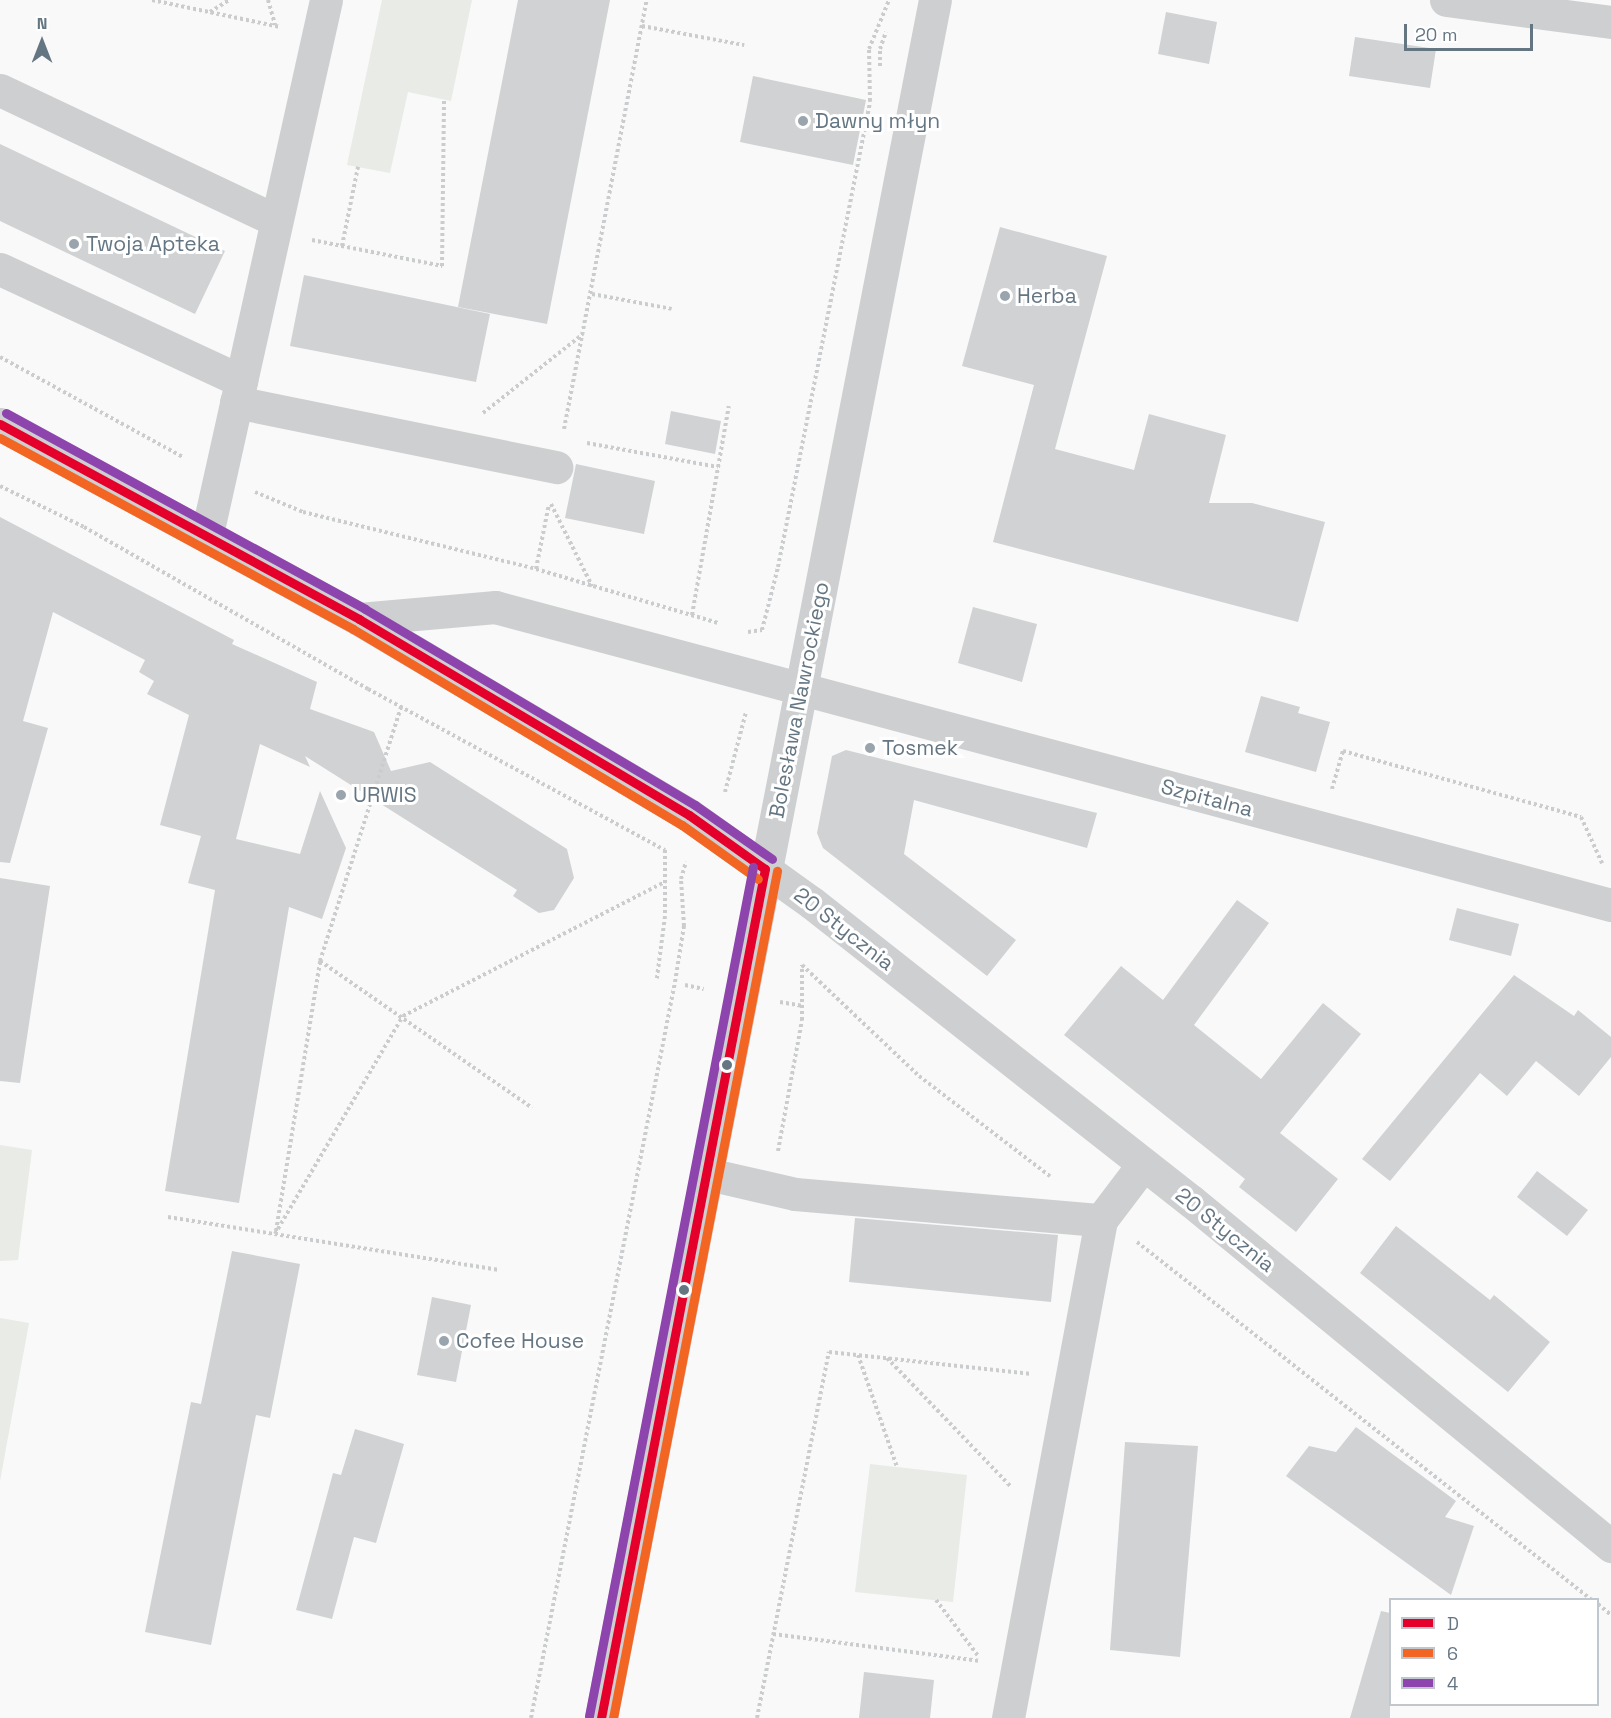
<!DOCTYPE html>
<meta charset="utf-8">
<style>
body{margin:0}
#map{position:relative;width:1611px;height:1718px;overflow:hidden;background:#f9f9f9;font-family:"Space Grotesk",sans-serif}
div>[style]{position:absolute}
.green>*{inset:0;background:#e8ebe6}
.building>*{inset:0;background:#d0d2d3}
.path>*{height:4px;margin-top:-2px;transform-origin:0;background:repeating-linear-gradient(90deg,#cbcccd 0 3px,transparent 0 6px)}
.minor>*{height:33px;margin:-16.5px;padding:0 16.5px;transform-origin:16.5px;border-radius:16.5px;background:#cecfd0}
.bus-1>*{height:9px;margin:-4.5px;padding:0 4.5px;transform-origin:4.5px;border-radius:4.5px;background:#e4002b}
.bus-2>*{height:9px;margin:-4.5px;padding:0 4.5px;transform-origin:4.5px;border-radius:4.5px;background:#f26522}
.bus-3>*{height:9px;margin:-4.5px;padding:0 4.5px;transform-origin:4.5px;border-radius:4.5px;background:#8e44ad}
.dots>*{width:16px;height:16px;translate:-50% -50%;box-sizing:border-box;border:3px solid #fff;border-radius:50%}
span{translate:-50% -50%;white-space:nowrap;text-align:center;line-height:1.15;-webkit-text-stroke:6px #fff;paint-order:stroke}
.poi-label{font-size:21px;color:#657683}
.left{translate:0 -50%;text-align:left}
.street-label{font-size:21px;color:#657683}
.legend{position:absolute;left:1389px;top:1598px;width:210px;height:108px;box-sizing:border-box;background:#fff;border:2px solid #c1c8cd;margin:0;padding:8px 10px;list-style:none;font-size:18px;color:#657683}
.legend li{display:flex;align-items:center;gap:12px;height:30px}
.legend b{width:30px;border:2px solid #c1c8cd}
.north{position:absolute;left:12px;top:12px;width:60px;height:60px;-webkit-text-stroke:4px #fff;paint-order:stroke;rotate:0deg;font-size:16px;font-weight:700;line-height:24px;text-align:center;color:#657683}
.north::after{content:'';display:block;margin:auto;width:21px;height:27px;background:#657683;clip-path:polygon(50% 0,100% 100%,50% 72%,0 100%)}
.scale{position:absolute;left:1404px;top:24px;width:129px;height:27px;box-sizing:border-box;border:3px solid #657683;border-top:0;padding-left:8px;font-size:18px;line-height:21px;white-space:nowrap;color:#657683;-webkit-text-stroke:4px #fff;paint-order:stroke}
</style>
<div id="map">
<div class="green">
<div style="clip-path:polygon(382px 0,472px 0,451px 101px,408px 92px,390px 173px,347px 165px)"></div>
<div style="clip-path:polygon(0 1145px,32px 1150px,18px 1260px,0 1261px)"></div>
<div style="clip-path:polygon(0 1318px,29px 1323px,0 1481px)"></div>
<div style="clip-path:polygon(870px 1464px,967px 1475px,953px 1602px,855px 1592px)"></div>
</div>
<div class="building">
<div style="clip-path:polygon(518px 0,610px 0,547px 324px,458px 307px)"></div>
<div style="clip-path:polygon(1166px 12px,1217px 22px,1209px 64px,1158px 54px)"></div>
<div style="clip-path:polygon(1355px 37px,1436px 49px,1430px 88px,1349px 76px)"></div>
<div style="clip-path:polygon(753px 76px,866px 100px,853px 165px,740px 142px)"></div>
<div style="clip-path:polygon(0 144px,225px 251px,195px 314px,0 221px)"></div>
<div style="clip-path:polygon(1000px 227px,1107px 256px,1055px 449px,1134px 470px,1149px 414px,1226px 435px,1209px 503px,1252px 503px,1325px 522px,1298px 622px,993px 542px,1034px 385px,962px 366px)"></div>
<div style="clip-path:polygon(304px 275px,490px 314px,476px 382px,290px 346px)"></div>
<div style="clip-path:polygon(671px 411px,721px 421px,715px 454px,665px 444px)"></div>
<div style="clip-path:polygon(576px 464px,655px 481px,644px 534px,565px 518px)"></div>
<div style="clip-path:polygon(0 517px,234px 640px,232px 644px,317px 682px,310px 709px,374px 732px,391px 771px,430px 762px,567px 849px,574px 878px,554px 910px,539px 913px,513px 896px,517px 890px,305px 756px,310px 767px,260px 744px,236px 839px,300px 854px,320px 791px,346px 848px,322px 919px,289px 907px,239px 1203px,165px 1191px,215px 890px,188px 883px,201px 836px,160px 825px,189px 715px,147px 694px,154px 681px,139px 672px,145px 660px,53px 612px,23px 721px,48px 728px,10px 863px,0 862px)"></div>
<div style="clip-path:polygon(973px 607px,1037px 624px,1022px 682px,958px 663px)"></div>
<div style="clip-path:polygon(1261px 696px,1300px 707px,1298px 713px,1330px 722px,1316px 772px,1245px 752px)"></div>
<div style="clip-path:polygon(846px 750px,1097px 813px,1087px 848px,914px 800px,904px 854px,1016px 940px,987px 976px,823px 848px,817px 833px,832px 756px)"></div>
<div style="clip-path:polygon(0 878px,50px 886px,20px 1083px,0 1081px)"></div>
<div style="clip-path:polygon(1237px 900px,1269px 923px,1194px 1025px,1261px 1079px,1323px 1003px,1361px 1034px,1280px 1133px,1338px 1179px,1296px 1232px,1239px 1187px,1245px 1179px,1064px 1035px,1121px 966px,1163px 1000px)"></div>
<div style="clip-path:polygon(1457px 908px,1519px 924px,1511px 956px,1449px 940px)"></div>
<div style="clip-path:polygon(1514px 975px,1574px 1016px,1578px 1010px,1611px 1037px,1611px 1057px,1579px 1096px,1536px 1061px,1507px 1096px,1480px 1073px,1390px 1181px,1362px 1159px)"></div>
<div style="clip-path:polygon(1537px 1171px,1588px 1210px,1567px 1236px,1517px 1197px)"></div>
<div style="clip-path:polygon(855px 1218px,1058px 1235px,1051px 1302px,849px 1282px)"></div>
<div style="clip-path:polygon(1396px 1226px,1490px 1300px,1494px 1295px,1550px 1342px,1508px 1392px,1360px 1273px)"></div>
<div style="clip-path:polygon(232px 1251px,300px 1264px,270px 1418px,256px 1415px,211px 1645px,145px 1632px,191px 1402px,201px 1404px)"></div>
<div style="clip-path:polygon(432px 1297px,471px 1305px,456px 1382px,417px 1375px)"></div>
<div style="clip-path:polygon(1356px 1427px,1456px 1501px,1445px 1517px,1474px 1526px,1451px 1595px,1286px 1476px,1309px 1446px,1336px 1452px)"></div>
<div style="clip-path:polygon(355px 1429px,404px 1444px,376px 1543px,354px 1537px,332px 1619px,296px 1610px,333px 1473px,341px 1475px)"></div>
<div style="clip-path:polygon(1125px 1442px,1198px 1446px,1180px 1657px,1110px 1650px)"></div>
<div style="clip-path:polygon(1381px 1611px,1390px 1613px,1390px 1718px,1350px 1718px)"></div>
<div style="clip-path:polygon(864px 1672px,934px 1680px,930px 1718px,859px 1718px)"></div>
</div>
<div class="path">
<div style="left:152px;top:0;width:131px;rotate:11.9deg"></div>
<div style="left:268px;top:0;width:26px;rotate:74deg"></div>
<div style="left:210px;top:12px;width:22px;rotate:-32deg"></div>
<div style="left:642px;top:26px;width:104px;rotate:10.6deg"></div>
<div style="left:880px;top:66px;width:17px;rotate:-90deg"></div>
<div style="left:880px;top:49px;width:18px;rotate:-71deg"></div>
<div style="left:312px;top:240px;width:133px;rotate:11.3deg"></div>
<div style="left:442px;top:266px;width:166px;rotate:-89.3deg"></div>
<div style="left:342px;top:246px;width:81px;rotate:-78.6deg"></div>
<div style="left:592px;top:294px;width:81px;rotate:10.6deg"></div>
<div style="left:0;top:357px;width:209px;rotate:28.7deg"></div>
<div style="left:483px;top:413px;width:127px;rotate:-38.3deg"></div>
<div style="left:564px;top:429px;width:437px;rotate:-79.1deg"></div>
<div style="left:587px;top:443px;width:133px;rotate:10.4deg"></div>
<div style="left:0;top:486px;width:93px;rotate:26deg"></div>
<div style="left:84px;top:527px;width:327px;rotate:29.7deg"></div>
<div style="left:368px;top:689px;width:338px;rotate:28.5deg"></div>
<div style="left:665px;top:850px;width:66px;rotate:90deg"></div>
<div style="left:665px;top:916px;width:63px;rotate:97.4deg"></div>
<div style="left:255px;top:492px;width:52px;rotate:22.6deg"></div>
<div style="left:303px;top:512px;width:240px;rotate:13.7deg"></div>
<div style="left:536px;top:569px;width:190px;rotate:16.5deg"></div>
<div style="left:551px;top:504px;width:92px;rotate:63.4deg"></div>
<div style="left:536px;top:569px;width:66px;rotate:-78.7deg"></div>
<div style="left:692px;top:615px;width:212px;rotate:-80deg"></div>
<div style="left:748px;top:632px;width:14px;rotate:-8deg"></div>
<div style="left:762px;top:630px;width:65px;rotate:-75.7deg"></div>
<div style="left:778px;top:567px;width:475px;rotate:-78.8deg"></div>
<div style="left:870px;top:101px;width:52px;rotate:-91.1deg"></div>
<div style="left:869px;top:49px;width:53px;rotate:-67.8deg"></div>
<div style="left:1332px;top:789px;width:40px;rotate:-74deg"></div>
<div style="left:1343px;top:751px;width:247px;rotate:15.5deg"></div>
<div style="left:1581px;top:817px;width:51px;rotate:65.5deg"></div>
<div style="left:725px;top:792px;width:83px;rotate:-75.3deg"></div>
<div style="left:320px;top:961px;width:258px;rotate:34.7deg"></div>
<div style="left:685px;top:985px;width:19px;rotate:12deg"></div>
<div style="left:780px;top:1002px;width:22px;rotate:10deg"></div>
<div style="left:778px;top:1151px;width:133px;rotate:-79.6deg"></div>
<div style="left:802px;top:1020px;width:55px;rotate:-90deg"></div>
<div style="left:802px;top:965px;width:161px;rotate:43.5deg"></div>
<div style="left:919px;top:1076px;width:165px;rotate:37.4deg"></div>
<div style="left:168px;top:1217px;width:334px;rotate:9.1deg"></div>
<div style="left:276px;top:1231px;width:274px;rotate:-80.7deg"></div>
<div style="left:320px;top:961px;width:267px;rotate:-72.3deg"></div>
<div style="left:275px;top:1234px;width:253px;rotate:-59.6deg"></div>
<div style="left:403px;top:1016px;width:294px;rotate:-27.1deg"></div>
<div style="left:1137px;top:1242px;width:579px;rotate:38.2deg"></div>
<div style="left:858px;top:1355px;width:119px;rotate:70.8deg"></div>
<div style="left:887px;top:1358px;width:179px;rotate:46.1deg"></div>
<div style="left:936px;top:1600px;width:71px;rotate:53deg"></div>
<div style="left:1598px;top:1604px;width:17px;rotate:40deg"></div>
<div style="left:773px;top:1634px;width:209px;rotate:7.4deg"></div>
<div style="left:531px;top:1718px;width:750px;rotate:-78.93deg"></div>
<div style="left:675px;top:982px;width:57px;rotate:-80.9deg"></div>
<div style="left:684px;top:926px;width:47px;rotate:-93.7deg"></div>
<div style="left:681px;top:879px;width:18px;rotate:-74deg"></div>
<div style="left:757px;top:1718px;width:373px;rotate:-78.9deg"></div>
<div style="left:829px;top:1352px;width:204px;rotate:6.2deg"></div>
</div>
<div class="minor">
<div style="left:1446px;top:0;width:166px;rotate:7.6deg"></div>
<div style="left:0;top:90px;width:304px;rotate:25.3deg"></div>
<div style="left:0;top:269px;width:266px;rotate:24.9deg"></div>
<div style="left:236px;top:402px;width:327px;rotate:11.5deg"></div>
<div style="left:0;top:424px;width:409px;rotate:28.5deg"></div>
<div style="left:359px;top:619px;width:384px;rotate:30.7deg"></div>
<div style="left:689px;top:815px;width:151px;rotate:35.6deg"></div>
<div style="left:812px;top:903px;width:482px;rotate:38.2deg"></div>
<div style="left:1191px;top:1201px;width:544px;rotate:39.4deg"></div>
<div style="left:207px;top:534px;width:547px;rotate:-77.44deg"></div>
<div style="left:359px;top:619px;width:137px;rotate:-5deg"></div>
<div style="left:495px;top:607px;width:1155px;rotate:14.95deg"></div>
<div style="left:708px;top:1174px;width:89px;rotate:12.9deg"></div>
<div style="left:795px;top:1194px;width:307px;rotate:4.9deg"></div>
<div style="left:601px;top:1718px;width:1750px;rotate:-79deg"></div>
<div style="left:1008px;top:1718px;width:507px;rotate:-79.42deg"></div>
<div style="left:1101px;top:1220px;width:68px;rotate:-52.8deg"></div>
</div>
<div class="bus-1">
<div style="left:0;top:424px;width:409px;rotate:28.5deg"></div>
<div style="left:359px;top:619px;width:384px;rotate:30.7deg"></div>
<div style="left:689px;top:815px;width:93px;rotate:35.4deg"></div>
<div style="left:601px;top:1718px;width:865px;rotate:-79.07deg"></div>
</div>
<div class="bus-2">
<div style="left:0;top:438px;width:401px;rotate:28.4deg"></div>
<div style="left:353px;top:629px;width:383px;rotate:30.8deg"></div>
<div style="left:682px;top:825px;width:93px;rotate:35.4deg"></div>
<div style="left:613px;top:1718px;width:863px;rotate:-79.04deg"></div>
</div>
<div class="bus-3">
<div style="left:6px;top:413px;width:409px;rotate:28.6deg"></div>
<div style="left:365px;top:609px;width:384px;rotate:30.7deg"></div>
<div style="left:695px;top:805px;width:94px;rotate:35deg"></div>
<div style="left:589px;top:1716px;width:865px;rotate:-79.07deg"></div>
</div>
<div class="dots">
<div style="left:803px;top:121px;background:#99a4ac"></div>
<div style="left:74px;top:244px;background:#99a4ac"></div>
<div style="left:1005px;top:296px;background:#99a4ac"></div>
<div style="left:870px;top:748px;background:#99a4ac"></div>
<div style="left:341px;top:795px;background:#99a4ac"></div>
<div style="left:727px;top:1065px;background:#657683"></div>
<div style="left:684px;top:1290px;background:#657683"></div>
<div style="left:444px;top:1341px;background:#99a4ac"></div>
</div>
<div class="poi-label">
<span class="left" style="left:815px;top:121px">Dawny młyn</span>
<span class="left" style="left:86px;top:244px">Twoja Apteka</span>
<span class="left" style="left:1017px;top:296px">Herba</span>
<span class="left" style="left:882px;top:748px">Tosmek</span>
<span class="left" style="left:353px;top:795px">URWIS</span>
<span class="left" style="left:456px;top:1341px">Cofee House</span>
</div>
<div class="street-label">
<span style="left:799px;top:700px;rotate:-79deg">Bolesława Nawrockiego</span>
<span style="left:1207px;top:798px;rotate:15deg">Szpitalna</span>
<span style="left:844px;top:929px;rotate:38deg">20 Stycznia</span>
<span style="left:1225px;top:1230px;rotate:39deg">20 Stycznia</span>
</div>
<ul class="legend">
<li><b style="height:8px;background:#e4002b"></b>D</li>
<li><b style="height:8px;background:#f26522"></b>6</li>
<li><b style="height:8px;background:#8e44ad"></b>4</li>
</ul>
<div class="north">N</div>
<div class="scale">20 m</div>
</div>
